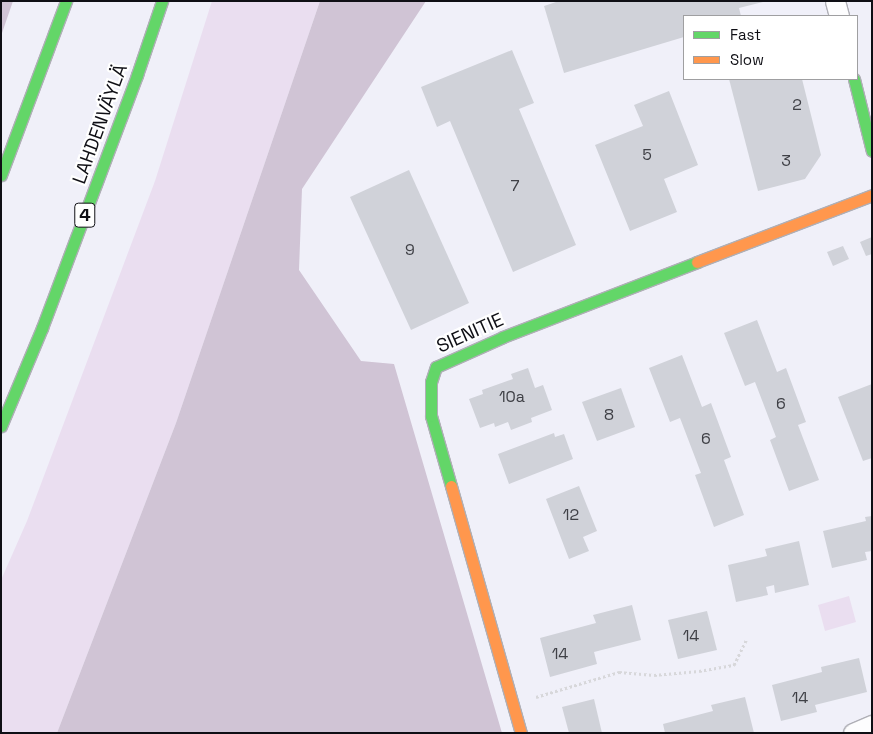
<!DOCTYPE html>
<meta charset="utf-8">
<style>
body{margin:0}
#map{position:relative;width:873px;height:734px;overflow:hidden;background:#f0f0f9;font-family:"Space Grotesk",sans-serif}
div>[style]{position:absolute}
.green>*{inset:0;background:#eadef0}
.forest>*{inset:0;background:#d0c4d5}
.building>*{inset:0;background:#d0d2d9}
.path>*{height:3px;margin-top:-1.5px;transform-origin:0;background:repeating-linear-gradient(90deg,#d7d7da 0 2.5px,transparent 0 5px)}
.roads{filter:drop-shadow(1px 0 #afafb6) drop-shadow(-1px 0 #afafb6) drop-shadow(0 1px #afafb6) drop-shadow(0 -1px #afafb6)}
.street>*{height:19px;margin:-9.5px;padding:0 9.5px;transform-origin:9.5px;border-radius:9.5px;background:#fdfdfe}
.fast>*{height:11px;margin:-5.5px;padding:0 5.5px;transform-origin:5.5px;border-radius:5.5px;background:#63d668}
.slow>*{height:11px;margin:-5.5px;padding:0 5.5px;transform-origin:5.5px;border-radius:5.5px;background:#ff974d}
span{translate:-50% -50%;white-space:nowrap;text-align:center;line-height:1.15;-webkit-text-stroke:4.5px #fff;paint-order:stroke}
.number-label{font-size:16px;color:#3f4046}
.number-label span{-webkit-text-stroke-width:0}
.shield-label span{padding:1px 4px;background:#fff;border:1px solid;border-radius:4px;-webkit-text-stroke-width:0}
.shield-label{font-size:18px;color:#0f0f15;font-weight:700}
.street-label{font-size:19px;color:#0f0f15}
.frame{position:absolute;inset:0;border:2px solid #0f0f15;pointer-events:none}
.legend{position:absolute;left:683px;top:15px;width:175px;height:65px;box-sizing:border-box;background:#fff;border:1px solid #9f9fa1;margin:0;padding:6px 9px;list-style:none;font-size:15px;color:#0f0f15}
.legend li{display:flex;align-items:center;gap:10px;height:25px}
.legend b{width:25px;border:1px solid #9f9fa1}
</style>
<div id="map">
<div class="green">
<div style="clip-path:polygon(212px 1px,320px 1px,176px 423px,57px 733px,1px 733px,1px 580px,27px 521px,155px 181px)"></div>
<div style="clip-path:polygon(849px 596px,856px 622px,825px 631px,818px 605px)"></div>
</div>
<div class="forest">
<div style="clip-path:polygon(1px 1px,13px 1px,1px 36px)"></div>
<div style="clip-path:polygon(320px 1px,426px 1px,302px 189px,299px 270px,361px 361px,394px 364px,502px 733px,57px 733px,176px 423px)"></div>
</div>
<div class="building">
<div style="clip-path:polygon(559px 1px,763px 1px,763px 2px,739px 8px,741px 16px,684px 16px,684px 37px,564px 73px,544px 6px)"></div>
<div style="clip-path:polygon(512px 50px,534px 103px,519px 109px,576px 245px,513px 272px,450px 121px,437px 127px,421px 87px)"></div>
<div style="clip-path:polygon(729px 79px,802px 79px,821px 155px,805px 179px,758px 191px)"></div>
<div style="clip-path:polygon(669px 91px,698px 165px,664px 179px,677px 212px,630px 231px,595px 145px,643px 126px,634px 105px)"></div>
<div style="clip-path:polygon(409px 170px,469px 303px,411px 330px,350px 197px)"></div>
<div style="clip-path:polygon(872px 237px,872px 254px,866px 256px,860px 242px)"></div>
<div style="clip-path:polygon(843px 246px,849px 259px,833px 266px,827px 252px)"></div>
<div style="clip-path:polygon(757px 320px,777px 372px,786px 368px,806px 422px,798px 425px,819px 480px,789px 491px,770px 440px,776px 437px,755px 382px,745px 386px,724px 333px)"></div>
<div style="clip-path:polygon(682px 355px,702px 407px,711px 403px,731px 457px,724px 460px,744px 515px,714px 527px,695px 475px,701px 473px,680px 418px,670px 422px,649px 368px)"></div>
<div style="clip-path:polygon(528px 368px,535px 388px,543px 385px,552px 410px,531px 418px,532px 422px,511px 430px,508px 422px,495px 427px,494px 423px,480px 428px,469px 399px,483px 394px,482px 390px,513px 379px,511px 374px)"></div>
<div style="clip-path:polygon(872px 384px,872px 458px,863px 461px,838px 397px)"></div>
<div style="clip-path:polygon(621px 388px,635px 427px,597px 441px,582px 402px)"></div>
<div style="clip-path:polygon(554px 433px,555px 437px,564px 434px,573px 459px,509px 484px,498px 454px)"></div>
<div style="clip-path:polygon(579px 486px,597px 531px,583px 537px,589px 551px,569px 559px,546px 499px)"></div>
<div style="clip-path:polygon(872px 516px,872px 551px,865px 552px,867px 560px,832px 568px,823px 531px,866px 521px,865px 517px)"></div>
<div style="clip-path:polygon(799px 541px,809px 585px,775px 593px,774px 585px,766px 587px,768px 595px,736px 602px,728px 565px,767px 556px,765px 549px)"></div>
<div style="clip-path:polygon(632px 605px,641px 640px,594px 652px,597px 664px,550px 677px,540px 638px,596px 623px,593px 615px)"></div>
<div style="clip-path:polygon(707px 611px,717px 650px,678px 659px,668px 620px)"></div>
<div style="clip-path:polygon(859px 658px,867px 692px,815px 705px,817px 712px,781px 721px,772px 685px,822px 672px,821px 667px)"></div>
<div style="clip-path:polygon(745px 697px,754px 733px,665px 733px,663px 724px,713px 711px,711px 705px)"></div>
<div style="clip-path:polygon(594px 699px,602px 733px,569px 733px,562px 707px)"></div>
</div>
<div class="path">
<div style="left:536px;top:697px;width:87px;rotate:-16.8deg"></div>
<div style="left:619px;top:672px;width:35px;rotate:5deg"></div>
<div style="left:654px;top:675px;width:45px;rotate:-5.1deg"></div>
<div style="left:699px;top:671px;width:36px;rotate:-10deg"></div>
<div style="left:734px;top:665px;width:28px;rotate:-64deg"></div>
</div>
<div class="roads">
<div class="street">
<div style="left:835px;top:1px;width:16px;rotate:75deg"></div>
<div style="left:853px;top:733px;width:21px;rotate:-23deg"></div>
</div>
<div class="fast">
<div style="left:854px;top:79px;width:74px;rotate:76deg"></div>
<div style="left:1px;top:175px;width:186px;rotate:-69.5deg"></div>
<div style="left:1px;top:426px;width:106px;rotate:-67.3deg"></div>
<div style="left:42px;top:328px;width:270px;rotate:-69.4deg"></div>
<div style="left:137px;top:75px;width:78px;rotate:-71.3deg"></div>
<div style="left:451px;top:486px;width:73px;rotate:-105.9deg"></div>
<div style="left:431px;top:416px;width:34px;rotate:-90deg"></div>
<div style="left:431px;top:382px;width:16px;rotate:-72deg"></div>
<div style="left:436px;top:367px;width:73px;rotate:-24.1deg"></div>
<div style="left:503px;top:337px;width:208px;rotate:-21.1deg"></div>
</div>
<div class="slow">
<div style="left:697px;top:262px;width:187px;rotate:-20.9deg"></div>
<div style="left:451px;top:486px;width:257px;rotate:74.2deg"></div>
</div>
</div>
<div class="number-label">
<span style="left:797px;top:105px">2</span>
<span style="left:647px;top:155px">5</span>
<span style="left:786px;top:161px">3</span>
<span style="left:515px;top:186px">7</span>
<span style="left:410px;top:250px">9</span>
<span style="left:512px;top:397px">10a</span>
<span style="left:781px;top:404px">6</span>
<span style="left:609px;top:415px">8</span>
<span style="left:706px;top:439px">6</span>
<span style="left:571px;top:515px">12</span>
<span style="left:691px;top:636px">14</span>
<span style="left:560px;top:654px">14</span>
<span style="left:800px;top:698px">14</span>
</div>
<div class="shield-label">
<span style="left:85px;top:215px">4</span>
</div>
<div class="street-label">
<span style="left:100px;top:124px;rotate:-70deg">LAHDENVÄYLÄ</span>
<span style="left:470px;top:333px;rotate:-24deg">SIENITIE</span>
</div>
<div class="frame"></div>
<ul class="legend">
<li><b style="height:6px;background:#63d668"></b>Fast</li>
<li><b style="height:6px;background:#ff974d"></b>Slow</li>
</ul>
</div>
